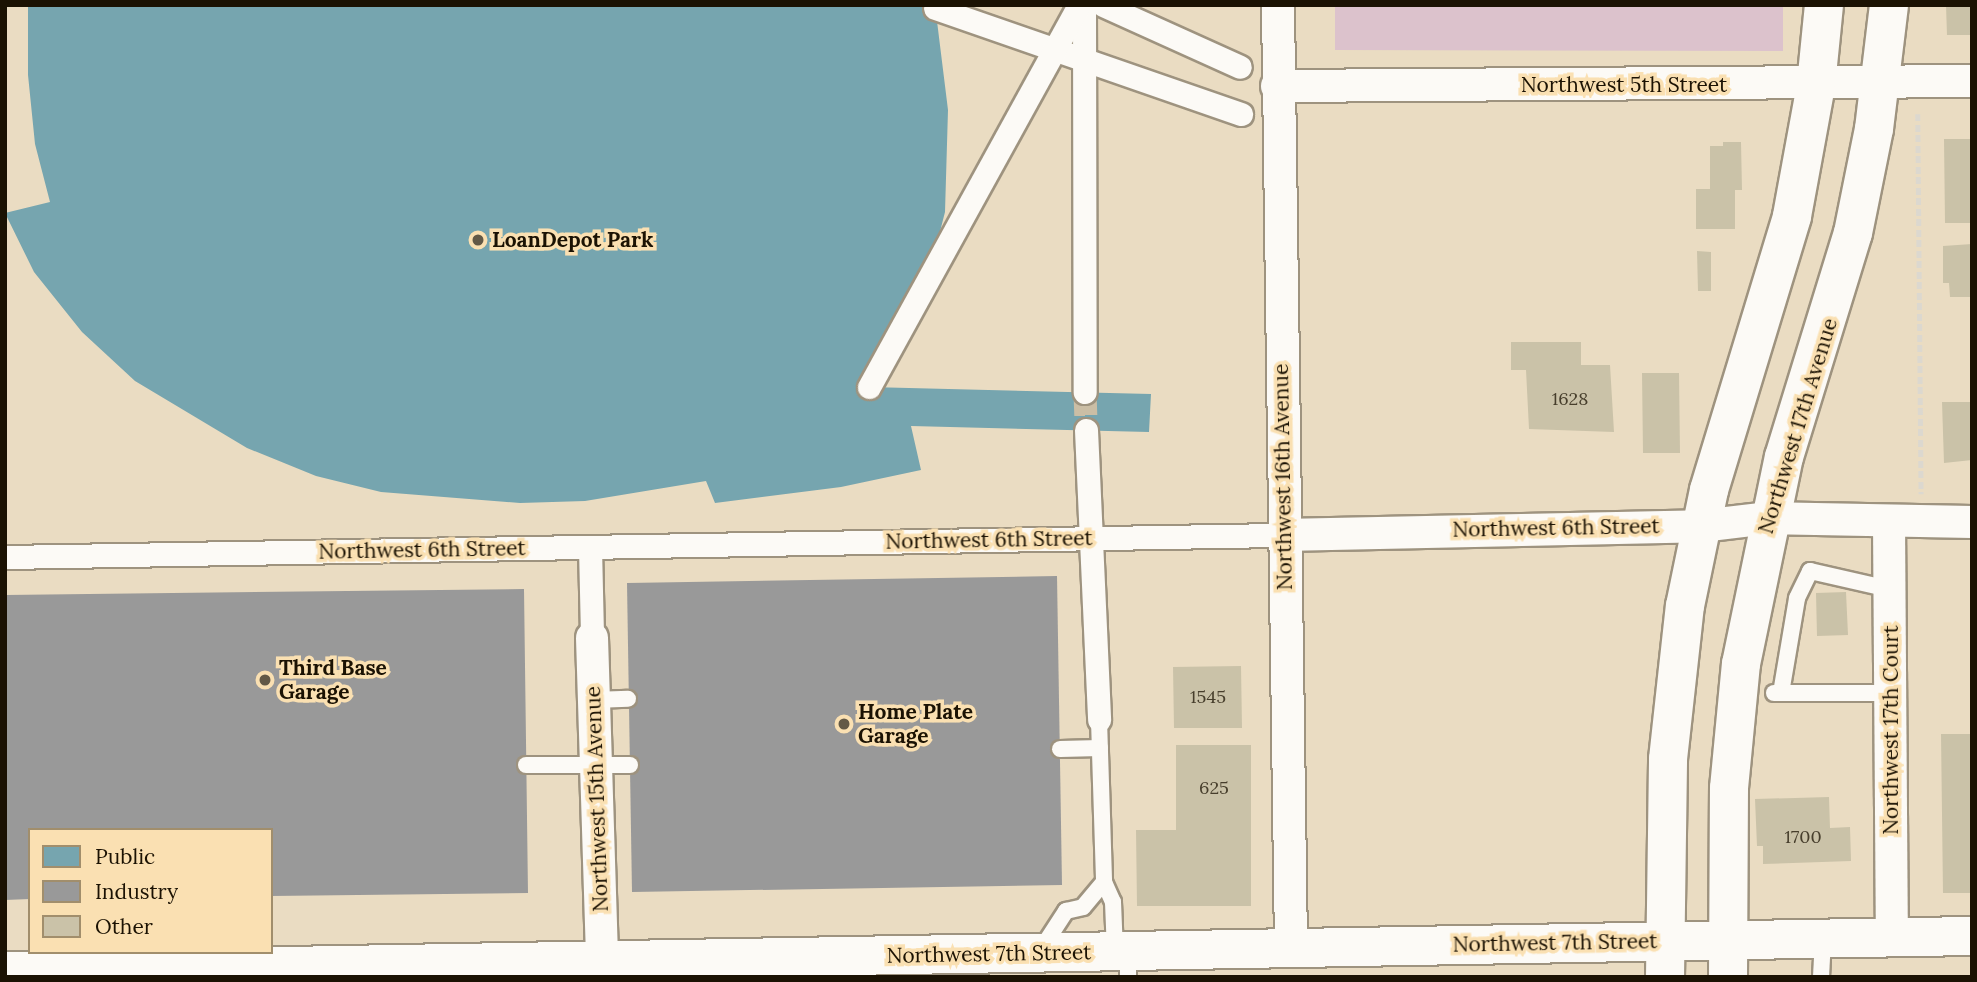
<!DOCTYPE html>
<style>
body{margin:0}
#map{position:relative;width:1977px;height:982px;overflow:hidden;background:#eadcc2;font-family:Lora,serif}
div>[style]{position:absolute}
.green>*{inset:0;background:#dcc2cc}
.public>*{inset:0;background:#76a5af}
.industry>*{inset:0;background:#999}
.building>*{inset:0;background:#cac2a8}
.pedestrian-tunnel>*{height:23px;margin-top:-11.5px;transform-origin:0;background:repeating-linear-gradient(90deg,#cbbea5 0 23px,transparent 0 34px)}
.path>*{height:4.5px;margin-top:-2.25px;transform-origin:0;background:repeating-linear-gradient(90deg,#dcd8cf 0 7px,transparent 0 10.5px)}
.roads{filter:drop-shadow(2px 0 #9e937f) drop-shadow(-2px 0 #9e937f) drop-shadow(0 2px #9e937f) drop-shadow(0 -2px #9e937f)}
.service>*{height:16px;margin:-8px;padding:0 8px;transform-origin:8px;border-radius:8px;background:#fcfaf6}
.pedestrian>*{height:23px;margin:-11.5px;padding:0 11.5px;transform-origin:11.5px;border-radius:11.5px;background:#fcfaf6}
.minor>*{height:32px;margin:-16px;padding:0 16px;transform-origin:16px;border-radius:16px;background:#fcfaf6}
.secondary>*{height:38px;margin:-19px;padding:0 19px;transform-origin:19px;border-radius:19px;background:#fcfaf6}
.dots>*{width:19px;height:19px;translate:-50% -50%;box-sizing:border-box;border:4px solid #fae0b2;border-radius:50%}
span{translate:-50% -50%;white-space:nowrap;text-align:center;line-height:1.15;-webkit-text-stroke:7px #fae0b2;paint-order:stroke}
.number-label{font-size:18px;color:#473e2c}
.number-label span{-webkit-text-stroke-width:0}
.street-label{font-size:21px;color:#1b1203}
.poi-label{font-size:21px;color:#1b1203;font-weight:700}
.left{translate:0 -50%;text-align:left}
.frame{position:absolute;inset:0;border:7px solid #1b1203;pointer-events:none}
.legend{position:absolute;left:28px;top:828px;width:245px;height:126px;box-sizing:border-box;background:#fae0b2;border:2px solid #a18e6c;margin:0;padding:9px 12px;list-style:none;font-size:21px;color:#1b1203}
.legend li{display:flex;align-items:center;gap:14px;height:35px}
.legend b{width:35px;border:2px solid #a18e6c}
</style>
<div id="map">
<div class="green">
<div style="clip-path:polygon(1335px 5px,1783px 5px,1783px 51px,1335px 50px)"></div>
</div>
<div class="public">
<div style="clip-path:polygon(28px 5px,935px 5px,948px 110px,945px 212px,931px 267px,869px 387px,1151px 394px,1149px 432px,911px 426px,921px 470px,841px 487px,715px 503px,706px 481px,585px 501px,520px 503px,381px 492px,316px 476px,247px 448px,135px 381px,82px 332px,34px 272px,5px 213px,50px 202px,35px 144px,28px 75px)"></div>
</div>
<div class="industry">
<div style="clip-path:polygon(1057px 576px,1062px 885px,632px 892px,627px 583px)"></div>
<div style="clip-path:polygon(524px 589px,528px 893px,271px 896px,271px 830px,30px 830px,30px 899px,5px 900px,5px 595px)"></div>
</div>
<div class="building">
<div style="clip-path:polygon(1946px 5px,1972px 5px,1972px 35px,1947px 35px)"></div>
<div style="clip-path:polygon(1944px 139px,1972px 139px,1972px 223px,1945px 223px)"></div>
<div style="clip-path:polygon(1723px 142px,1741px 142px,1742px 190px,1735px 190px,1735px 229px,1696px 229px,1696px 189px,1710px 189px,1710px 146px,1723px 146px)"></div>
<div style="clip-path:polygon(1972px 244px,1972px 297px,1950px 297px,1949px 283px,1943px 283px,1943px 246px)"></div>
<div style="clip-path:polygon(1697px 251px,1711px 252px,1711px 291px,1698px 291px)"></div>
<div style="clip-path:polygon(1511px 342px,1581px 342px,1581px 365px,1610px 365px,1614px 432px,1529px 429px,1526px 370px,1511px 370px)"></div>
<div style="clip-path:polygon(1642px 373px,1679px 373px,1680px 453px,1643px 453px)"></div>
<div style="clip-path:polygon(1942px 402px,1972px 402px,1972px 460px,1944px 463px)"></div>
<div style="clip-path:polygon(1846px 592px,1848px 635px,1817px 636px,1816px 593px)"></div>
<div style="clip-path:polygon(1241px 666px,1242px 728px,1174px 728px,1173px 667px)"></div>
<div style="clip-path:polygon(1941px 734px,1972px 734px,1972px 893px,1943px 893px)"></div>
<div style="clip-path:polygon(1176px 745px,1251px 745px,1251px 906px,1137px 906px,1136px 830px,1176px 830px)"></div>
<div style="clip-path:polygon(1829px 797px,1830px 828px,1850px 827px,1851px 861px,1763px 864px,1763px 846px,1757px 846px,1755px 799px)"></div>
</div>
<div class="pedestrian-tunnel">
<div style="left:1085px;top:392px;width:38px;rotate:88deg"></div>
</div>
<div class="path">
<div style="left:1918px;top:114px;width:380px;rotate:89.5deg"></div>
</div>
<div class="roads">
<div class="service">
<div style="left:1774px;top:693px;width:116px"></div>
<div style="left:1781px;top:693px;width:96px;rotate:-80.4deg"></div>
<div style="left:1797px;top:598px;width:30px;rotate:-64deg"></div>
<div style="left:1810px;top:571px;width:81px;rotate:12.8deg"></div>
<div style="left:594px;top:700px;width:34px;rotate:-2deg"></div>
<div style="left:1099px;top:720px;width:162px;rotate:88.2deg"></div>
<div style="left:1104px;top:882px;width:22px;rotate:66deg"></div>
<div style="left:1113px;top:902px;width:50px;rotate:87.7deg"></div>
<div style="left:1060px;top:749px;width:40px;rotate:-1.4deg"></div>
<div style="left:526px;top:765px;width:104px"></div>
<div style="left:1040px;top:951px;width:48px;rotate:-57deg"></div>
<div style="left:1066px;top:911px;width:17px;rotate:-13deg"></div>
<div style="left:1083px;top:907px;width:33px;rotate:-50deg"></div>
<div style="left:1128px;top:952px;width:25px;rotate:90deg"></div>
<div style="left:1821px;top:977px;width:39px;rotate:-87deg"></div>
</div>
<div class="pedestrian">
<div style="left:1084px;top:5px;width:387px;rotate:89.9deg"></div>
<div style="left:1103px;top:5px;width:150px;rotate:24.3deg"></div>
<div style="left:935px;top:8px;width:324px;rotate:19.1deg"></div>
<div style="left:869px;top:387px;width:436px;rotate:-61.2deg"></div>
<div style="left:1086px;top:430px;width:290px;rotate:87.4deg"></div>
<div style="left:590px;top:547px;width:91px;rotate:88.7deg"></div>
<div style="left:5px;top:557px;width:1278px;rotate:-0.99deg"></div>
</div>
<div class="minor">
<div style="left:1278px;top:5px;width:944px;rotate:89.21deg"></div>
<div style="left:1277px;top:86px;width:695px;rotate:-0.41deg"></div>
<div style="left:1889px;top:523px;width:414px;rotate:89.6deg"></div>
<div style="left:1283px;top:535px;width:418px;rotate:-1.2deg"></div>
<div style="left:1701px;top:526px;width:67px;rotate:-6.8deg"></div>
<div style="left:1768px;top:518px;width:204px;rotate:1.1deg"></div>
<div style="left:592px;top:638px;width:322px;rotate:88.2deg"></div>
</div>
<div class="secondary">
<div style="left:5px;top:971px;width:1967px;rotate:-1.02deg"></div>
<div style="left:1665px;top:977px;width:218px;rotate:-89.2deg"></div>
<div style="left:1668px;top:759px;width:154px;rotate:-83.7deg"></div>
<div style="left:1685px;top:606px;width:118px;rotate:-78.3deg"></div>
<div style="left:1709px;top:490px;width:286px;rotate:-73.1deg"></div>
<div style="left:1792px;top:216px;width:133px;rotate:-79.6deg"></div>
<div style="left:1816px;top:85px;width:80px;rotate:-84.3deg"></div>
<div style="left:1728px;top:977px;width:189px;rotate:-89.7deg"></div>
<div style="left:1729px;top:788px;width:125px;rotate:-84.5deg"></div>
<div style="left:1741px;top:664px;width:211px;rotate:-78.3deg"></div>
<div style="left:1784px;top:457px;width:234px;rotate:-72.9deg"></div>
<div style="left:1853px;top:233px;width:106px;rotate:-78.6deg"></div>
<div style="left:1874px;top:129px;width:125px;rotate:-83.1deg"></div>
</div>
</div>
<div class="dots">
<div style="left:478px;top:240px;background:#635946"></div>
<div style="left:265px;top:680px;background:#635946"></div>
<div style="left:844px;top:724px;background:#635946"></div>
</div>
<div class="number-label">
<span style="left:1570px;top:399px">1628</span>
<span style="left:1208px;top:697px">1545</span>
<span style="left:1214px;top:788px">625</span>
<span style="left:1803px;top:837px">1700</span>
</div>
<div class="street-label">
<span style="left:1624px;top:85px">Northwest 5th Street</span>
<span style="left:1798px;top:426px;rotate:-73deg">Northwest 17th Avenue</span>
<span style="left:1283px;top:477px;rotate:-91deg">Northwest 16th Avenue</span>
<span style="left:1556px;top:528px;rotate:-1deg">Northwest 6th Street</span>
<span style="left:989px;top:540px;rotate:-1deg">Northwest 6th Street</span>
<span style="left:422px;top:550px;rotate:-1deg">Northwest 6th Street</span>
<span style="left:1891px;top:730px;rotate:-90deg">Northwest 17th Court</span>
<span style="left:597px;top:799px;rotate:-92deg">Northwest 15th Avenue</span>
<span style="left:1555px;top:943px;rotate:-1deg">Northwest 7th Street</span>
<span style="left:989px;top:954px;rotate:-1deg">Northwest 7th Street</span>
</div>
<div class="poi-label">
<span class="left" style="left:492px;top:240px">LoanDepot Park</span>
<span class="left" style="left:279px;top:680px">Third Base<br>Garage</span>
<span class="left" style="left:858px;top:724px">Home Plate<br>Garage</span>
</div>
<div class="frame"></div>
<ul class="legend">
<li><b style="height:19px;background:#76a5af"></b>Public</li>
<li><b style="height:19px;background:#999"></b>Industry</li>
<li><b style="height:19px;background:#cac2a8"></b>Other</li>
</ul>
</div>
